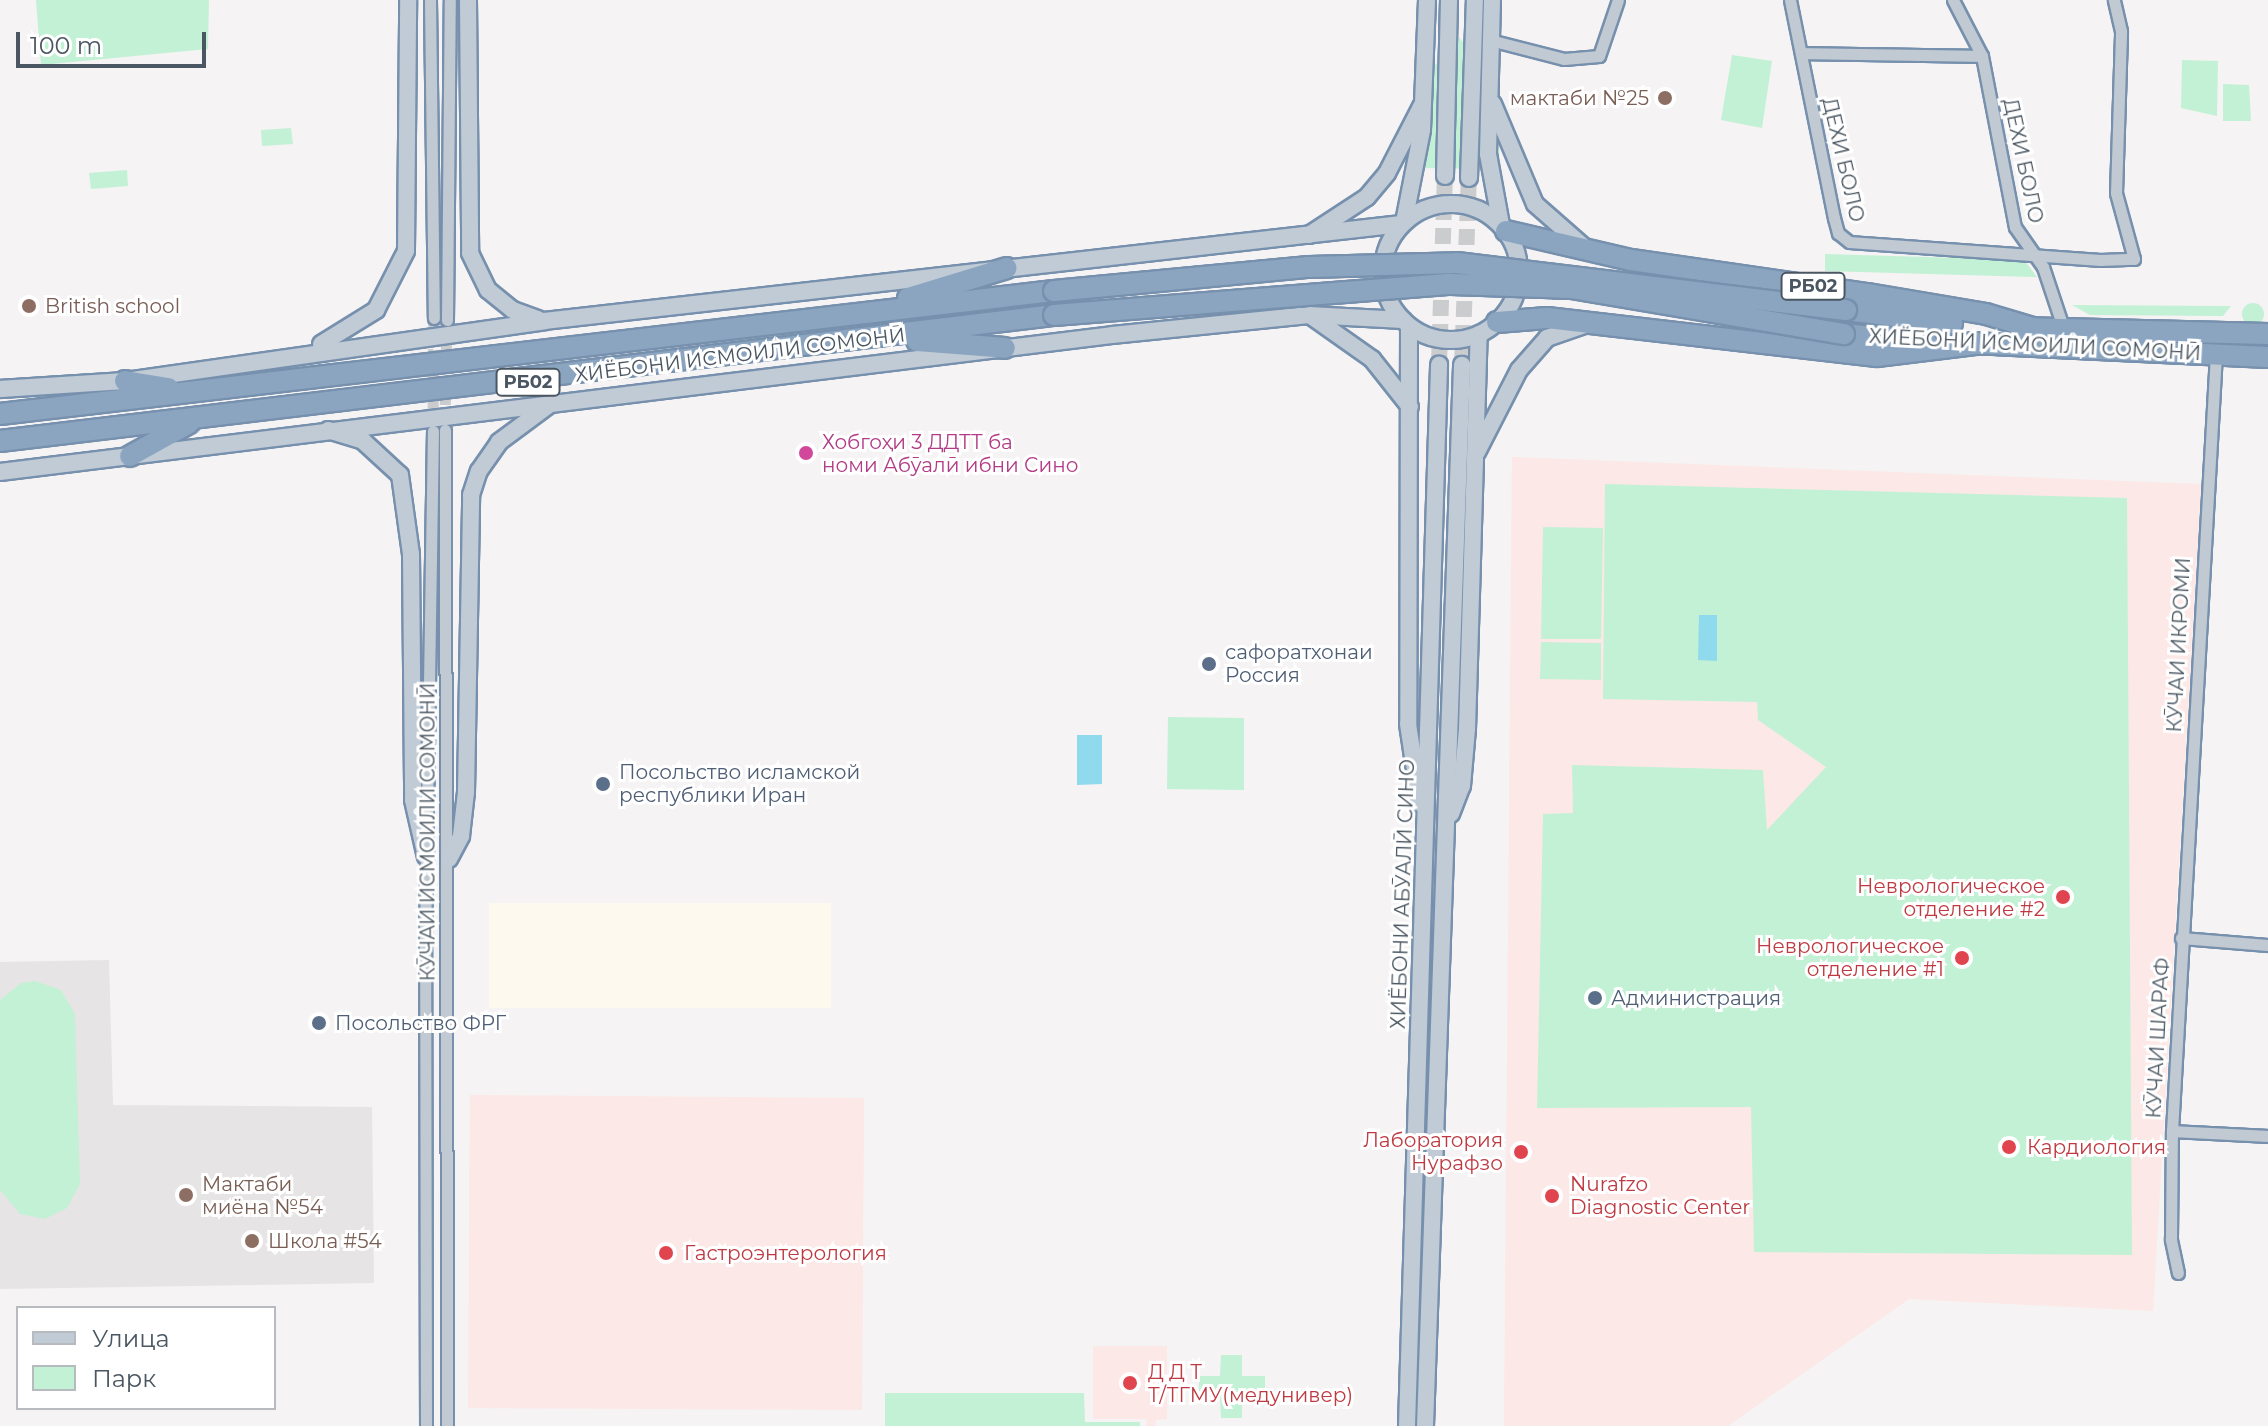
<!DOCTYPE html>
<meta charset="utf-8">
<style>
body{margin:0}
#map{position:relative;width:2268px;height:1426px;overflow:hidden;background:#f5f3f3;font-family:Montserrat,sans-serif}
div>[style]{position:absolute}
.commercial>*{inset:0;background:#fdf9ef}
.education>*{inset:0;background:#e6e4e5}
.medical>*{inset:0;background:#fce8e6}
.green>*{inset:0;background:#c3f1d5}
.round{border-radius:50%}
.water>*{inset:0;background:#90daee}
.street-tunnel>*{height:11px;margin-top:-5.5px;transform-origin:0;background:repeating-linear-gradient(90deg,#caccce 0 11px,transparent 0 16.5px)}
.secondary-tunnel>*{height:16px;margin-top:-8px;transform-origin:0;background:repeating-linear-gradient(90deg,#caccce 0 16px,transparent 0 24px)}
.roads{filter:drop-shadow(2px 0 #7690ad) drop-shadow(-2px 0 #7690ad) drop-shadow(0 2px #7690ad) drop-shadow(0 -2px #7690ad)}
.street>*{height:11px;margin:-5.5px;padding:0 5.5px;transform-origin:5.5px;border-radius:5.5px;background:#c1cad2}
.secondary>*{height:16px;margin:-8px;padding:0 8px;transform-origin:8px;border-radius:8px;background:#c1cbd6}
.secondary>.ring{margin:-8px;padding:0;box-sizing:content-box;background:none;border:16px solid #c1cbd6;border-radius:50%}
.highway>*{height:20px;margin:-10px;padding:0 10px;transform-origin:10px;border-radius:10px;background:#8ba5c1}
.bridges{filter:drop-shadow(2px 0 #7690ad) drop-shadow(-2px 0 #7690ad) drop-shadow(0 2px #7690ad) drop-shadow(0 -2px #7690ad)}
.highway-bridge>*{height:20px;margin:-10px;padding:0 10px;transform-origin:10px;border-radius:10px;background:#8ba5c1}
.dots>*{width:22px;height:22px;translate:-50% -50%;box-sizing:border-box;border:4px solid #fff;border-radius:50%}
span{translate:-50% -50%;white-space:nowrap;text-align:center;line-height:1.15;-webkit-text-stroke:6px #fff;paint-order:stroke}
.shield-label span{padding:2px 6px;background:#fff;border:2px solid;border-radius:6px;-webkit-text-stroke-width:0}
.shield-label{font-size:18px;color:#4a5661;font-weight:700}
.education-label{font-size:20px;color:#785e54}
.right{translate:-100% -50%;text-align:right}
.left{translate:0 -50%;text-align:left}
.street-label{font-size:20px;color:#4a5661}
.hotel-label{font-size:20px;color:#b23c85}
.service-label{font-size:20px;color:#4e5e75}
.health-label{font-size:20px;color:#be3a42}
.legend{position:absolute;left:16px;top:1306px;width:260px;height:104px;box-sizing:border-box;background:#fff;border:2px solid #b7bbc0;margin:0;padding:10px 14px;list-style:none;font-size:24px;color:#4a5661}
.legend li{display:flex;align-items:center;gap:16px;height:40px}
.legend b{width:40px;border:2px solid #b7bbc0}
.scale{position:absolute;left:16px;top:32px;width:190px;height:36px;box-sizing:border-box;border:4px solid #4a5661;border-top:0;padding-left:10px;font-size:24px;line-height:28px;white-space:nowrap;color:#4a5661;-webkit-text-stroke:6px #fff;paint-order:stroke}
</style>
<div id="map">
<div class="commercial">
<div style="clip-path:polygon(489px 903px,831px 903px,831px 1008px,489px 1008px)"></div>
</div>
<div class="education">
<div style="clip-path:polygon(109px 960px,113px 1105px,372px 1107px,374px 1283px,0 1289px,0 962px)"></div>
</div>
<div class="medical">
<div style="clip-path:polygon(1512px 457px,2201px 484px,2153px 1311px,1909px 1299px,1728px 1426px,1504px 1426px)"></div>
<div style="clip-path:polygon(470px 1095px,864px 1098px,862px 1410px,468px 1408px)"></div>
<div style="clip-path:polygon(1093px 1346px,1167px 1346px,1167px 1419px,1156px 1420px,1155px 1426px,1147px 1426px,1146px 1419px,1093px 1419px)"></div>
</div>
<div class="green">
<div style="clip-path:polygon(36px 0,209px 0,208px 49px,41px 65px)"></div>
<div style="clip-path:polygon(1459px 37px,1494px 84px,1500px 101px,1499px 169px,1414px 168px,1419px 74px,1438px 63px,1440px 41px)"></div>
<div style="clip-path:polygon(1732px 55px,1772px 61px,1762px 128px,1721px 120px)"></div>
<div style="clip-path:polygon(2182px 60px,2218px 61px,2217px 116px,2181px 108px)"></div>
<div style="clip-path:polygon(2223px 84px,2249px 85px,2251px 121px,2223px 121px)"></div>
<div style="clip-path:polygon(291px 128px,293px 144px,262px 146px,261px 130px)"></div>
<div style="clip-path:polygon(127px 170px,128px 186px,91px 189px,89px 173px)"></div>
<div style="clip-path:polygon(1825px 254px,2024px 260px,2037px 277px,1825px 271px)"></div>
<div class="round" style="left:2242px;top:303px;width:22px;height:22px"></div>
<div style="clip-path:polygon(2072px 305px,2225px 306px,2231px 306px,2223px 316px,2090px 315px)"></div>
<div style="clip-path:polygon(1605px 484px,2127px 498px,2132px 1255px,1754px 1252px,1751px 1107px,1537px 1108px,1543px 814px,1573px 813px,1572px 765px,1763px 770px,1767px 830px,1826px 767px,1758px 720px,1757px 702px,1603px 699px)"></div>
<div style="clip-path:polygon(1543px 527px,1603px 528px,1601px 639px,1541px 639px)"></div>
<div style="clip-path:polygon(1541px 642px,1601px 643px,1601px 680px,1540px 679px)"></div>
<div style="clip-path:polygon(1168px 717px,1244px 718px,1244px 790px,1167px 789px)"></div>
<div style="clip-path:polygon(35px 981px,61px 990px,75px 1014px,80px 1184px,67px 1208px,45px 1219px,20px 1214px,0 1190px,0 1000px,21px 983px)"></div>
<div style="clip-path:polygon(1221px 1355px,1242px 1355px,1242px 1376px,1265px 1376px,1265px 1397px,1242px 1397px,1242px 1418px,1221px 1418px,1220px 1397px,1199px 1397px,1199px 1376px,1220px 1376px)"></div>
<div style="clip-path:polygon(885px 1393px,1084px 1393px,1085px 1422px,1140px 1422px,1140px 1426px,885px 1426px)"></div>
</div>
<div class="water">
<div style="clip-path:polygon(1699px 615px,1717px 615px,1717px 661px,1698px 660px)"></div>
<div style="clip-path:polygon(1077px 735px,1102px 735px,1102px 784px,1077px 785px)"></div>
</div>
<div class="street-tunnel">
<div style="left:445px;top:421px;width:101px;rotate:-88.9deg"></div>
<div style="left:433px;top:426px;width:108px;rotate:-89.5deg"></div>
</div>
<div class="secondary-tunnel">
<div style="left:1439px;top:364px;width:188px;rotate:-88.2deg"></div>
<div style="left:1462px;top:365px;width:187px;rotate:-87.9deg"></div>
</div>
<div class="roads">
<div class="street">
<div style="left:430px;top:0;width:318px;rotate:89.3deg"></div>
<div style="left:1790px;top:0;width:222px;rotate:78.6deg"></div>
<div style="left:1834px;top:218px;width:16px;rotate:75deg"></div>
<div style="left:1838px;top:233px;width:14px;rotate:39deg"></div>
<div style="left:1849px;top:242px;width:252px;rotate:4.1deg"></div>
<div style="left:2100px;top:260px;width:34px;rotate:-2deg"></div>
<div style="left:2134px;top:259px;width:68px;rotate:-105.3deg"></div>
<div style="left:2116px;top:193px;width:162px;rotate:-88.2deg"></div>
<div style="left:2121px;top:31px;width:32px;rotate:-103deg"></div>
<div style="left:1953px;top:0;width:63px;rotate:62.6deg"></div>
<div style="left:1982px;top:56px;width:174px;rotate:79.1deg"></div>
<div style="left:2015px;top:227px;width:49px;rotate:55deg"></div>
<div style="left:2043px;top:267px;width:63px;rotate:71.6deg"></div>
<div style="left:1490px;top:40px;width:76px;rotate:14.4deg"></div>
<div style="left:1564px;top:59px;width:35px;rotate:-5deg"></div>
<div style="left:1599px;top:56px;width:59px;rotate:-71.3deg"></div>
<div style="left:1801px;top:53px;width:181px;rotate:0.9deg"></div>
<div style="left:447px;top:320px;width:320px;rotate:-89.5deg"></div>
<div style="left:445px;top:430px;width:996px;rotate:89.88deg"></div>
<div style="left:2181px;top:938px;width:87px;rotate:4.6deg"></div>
<div style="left:2172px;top:1131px;width:96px;rotate:3deg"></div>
<div style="left:2178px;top:1273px;width:35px;rotate:-102deg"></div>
<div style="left:2171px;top:1239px;width:108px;rotate:-89.5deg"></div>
<div style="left:2172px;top:1131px;width:778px;rotate:-86.76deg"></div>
<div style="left:426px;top:1426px;width:487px;rotate:-90.1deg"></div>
<div style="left:425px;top:939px;width:508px;rotate:-89.1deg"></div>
</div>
<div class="secondary">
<div style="left:468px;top:0;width:253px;rotate:89.5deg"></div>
<div style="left:470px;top:253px;width:41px;rotate:64.1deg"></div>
<div style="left:488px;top:290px;width:32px;rotate:39deg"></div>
<div style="left:513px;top:310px;width:27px;rotate:20deg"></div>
<div style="left:1492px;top:0;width:154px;rotate:91.5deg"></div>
<div style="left:1488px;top:154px;width:72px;rotate:79.6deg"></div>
<div style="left:1493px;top:104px;width:108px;rotate:67.2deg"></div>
<div style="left:1535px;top:204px;width:64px;rotate:41.2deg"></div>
<div style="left:1445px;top:176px;width:176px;rotate:-88.7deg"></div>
<div style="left:1469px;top:178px;width:178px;rotate:-88.1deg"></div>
<div class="ring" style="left:1383px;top:204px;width:120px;height:120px"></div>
<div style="left:1404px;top:222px;width:94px;rotate:-78.9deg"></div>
<div style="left:1422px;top:130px;width:130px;rotate:-87.8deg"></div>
<div style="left:1309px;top:235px;width:69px;rotate:-33.2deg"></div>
<div style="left:1367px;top:197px;width:31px;rotate:-50deg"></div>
<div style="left:1387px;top:173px;width:76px;rotate:-62.8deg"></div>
<div style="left:1311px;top:316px;width:75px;rotate:35.2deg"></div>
<div style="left:1372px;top:359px;width:61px;rotate:51.6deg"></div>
<div style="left:1409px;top:326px;width:398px;rotate:90.1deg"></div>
<div style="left:1408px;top:724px;width:80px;rotate:81.4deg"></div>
<div style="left:321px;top:344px;width:65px;rotate:-31.7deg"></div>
<div style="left:376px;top:310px;width:66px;rotate:-63deg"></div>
<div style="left:406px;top:251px;width:251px;rotate:-89.5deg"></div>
<div style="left:0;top:389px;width:125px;rotate:-3.7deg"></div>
<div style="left:125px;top:381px;width:423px;rotate:-8.1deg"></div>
<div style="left:544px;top:321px;width:863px;rotate:-6.45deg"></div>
<div style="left:328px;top:430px;width:37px;rotate:17deg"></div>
<div style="left:363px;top:441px;width:50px;rotate:42.6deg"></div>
<div style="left:400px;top:475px;width:80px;rotate:82.1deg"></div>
<div style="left:411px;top:554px;width:246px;rotate:89.5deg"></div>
<div style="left:413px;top:800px;width:58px;rotate:77.2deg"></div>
<div style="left:1477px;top:452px;width:92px;rotate:-62.9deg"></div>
<div style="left:1519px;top:370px;width:43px;rotate:-48.8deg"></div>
<div style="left:1547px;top:338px;width:42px;rotate:-19.3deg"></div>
<div style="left:0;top:472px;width:1120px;rotate:-7.02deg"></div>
<div style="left:1112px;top:335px;width:198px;rotate:-5.8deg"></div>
<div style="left:1309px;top:315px;width:94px;rotate:3deg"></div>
<div style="left:1451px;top:814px;width:30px;rotate:-69deg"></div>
<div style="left:1462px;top:786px;width:57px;rotate:-85deg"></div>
<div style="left:1467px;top:729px;width:395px;rotate:-88.3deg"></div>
<div style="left:449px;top:859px;width:26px;rotate:-62deg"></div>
<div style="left:461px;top:836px;width:44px;rotate:-83.5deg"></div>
<div style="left:466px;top:792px;width:297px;rotate:-89deg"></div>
<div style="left:471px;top:495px;width:25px;rotate:-72deg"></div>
<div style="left:479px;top:471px;width:35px;rotate:-55deg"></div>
<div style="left:499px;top:442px;width:62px;rotate:-36.5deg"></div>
<div style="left:1407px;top:1426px;width:1062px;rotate:-88.27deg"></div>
<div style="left:1425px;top:1426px;width:1062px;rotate:-88deg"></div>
</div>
<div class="highway">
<div style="left:1506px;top:231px;width:128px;rotate:13.1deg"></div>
<div style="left:1631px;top:260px;width:239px;rotate:8.2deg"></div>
<div style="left:1868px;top:294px;width:120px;rotate:9.6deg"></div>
<div style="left:1986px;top:314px;width:49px;rotate:16.6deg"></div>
<div style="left:908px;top:298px;width:103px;rotate:-16.9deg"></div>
<div style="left:1846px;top:310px;width:107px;rotate:7deg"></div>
<div style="left:1497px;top:322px;width:50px;rotate:-4.6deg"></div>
<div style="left:1547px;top:318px;width:332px;rotate:6.6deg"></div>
<div style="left:1877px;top:356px;width:107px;rotate:-7deg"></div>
<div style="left:2020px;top:328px;width:248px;rotate:1.4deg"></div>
<div style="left:1844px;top:334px;width:83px;rotate:6.2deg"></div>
<div style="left:917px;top:341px;width:88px;rotate:4.5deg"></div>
<div style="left:1971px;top:343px;width:297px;rotate:2.7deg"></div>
<div style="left:125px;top:381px;width:44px;rotate:9.2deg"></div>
<div style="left:0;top:414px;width:1061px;rotate:-6.66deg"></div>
<div style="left:0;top:441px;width:1062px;rotate:-6.82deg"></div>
<div style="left:130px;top:456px;width:68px;rotate:-29.2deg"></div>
</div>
</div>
<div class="bridges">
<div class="highway-bridge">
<div style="left:1054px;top:291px;width:256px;rotate:-5.4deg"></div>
<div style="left:1309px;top:267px;width:148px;rotate:-1.5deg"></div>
<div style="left:1457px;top:263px;width:392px;rotate:6.9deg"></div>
<div style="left:1054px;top:315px;width:398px;rotate:-4.5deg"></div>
<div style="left:1451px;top:284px;width:120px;rotate:1.9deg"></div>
<div style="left:1571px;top:288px;width:277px;rotate:9.6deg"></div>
</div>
</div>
<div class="dots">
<div style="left:1665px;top:98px;background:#8d6e63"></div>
<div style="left:29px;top:306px;background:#8d6e63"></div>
<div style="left:806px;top:453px;background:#d1479c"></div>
<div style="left:1209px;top:664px;background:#5c6f8a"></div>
<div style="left:603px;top:784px;background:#5c6f8a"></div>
<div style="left:2063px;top:897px;background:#e0444e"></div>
<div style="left:1962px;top:958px;background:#e0444e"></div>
<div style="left:1595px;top:998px;background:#5c6f8a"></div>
<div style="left:319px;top:1023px;background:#5c6f8a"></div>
<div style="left:2009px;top:1147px;background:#e0444e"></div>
<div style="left:1521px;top:1152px;background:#e0444e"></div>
<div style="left:186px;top:1195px;background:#8d6e63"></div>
<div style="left:1552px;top:1196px;background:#e0444e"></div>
<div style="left:252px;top:1241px;background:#8d6e63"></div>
<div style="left:666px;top:1253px;background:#e0444e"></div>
<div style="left:1130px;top:1383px;background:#e0444e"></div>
</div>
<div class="shield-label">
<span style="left:1813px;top:286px">РБ02</span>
<span style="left:528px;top:382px">РБ02</span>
</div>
<div class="education-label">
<span class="right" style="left:1649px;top:98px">мактаби №25</span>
<span class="left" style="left:45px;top:306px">British school</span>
<span class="left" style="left:202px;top:1196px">Мактаби<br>миёна №54</span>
<span class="left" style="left:268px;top:1241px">Школа #54</span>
</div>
<div class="street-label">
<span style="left:1843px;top:160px;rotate:77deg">ДЕХИ БОЛО</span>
<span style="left:2023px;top:161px;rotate:78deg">ДЕХИ БОЛО</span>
<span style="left:2035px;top:345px;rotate:3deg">ХИЁБОНИ ИСМОИЛИ СОМОНӢ</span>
<span style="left:740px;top:355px;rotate:-7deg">ХИЁБОНИ ИСМОИЛИ СОМОНӢ</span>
<span style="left:2179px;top:645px;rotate:-87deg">КӮЧАИ ИКРОМИ</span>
<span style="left:428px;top:832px;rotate:-90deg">КӮЧАИ ИСМОИЛИ СОМОНӢ</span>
<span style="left:1403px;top:894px;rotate:-88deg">ХИЁБОНИ АБӮАЛӢ СИНО</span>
<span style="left:2158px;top:1038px;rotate:-87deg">КӮЧАИ ШАРАФ</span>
</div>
<div class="hotel-label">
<span class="left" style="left:822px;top:454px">Хобгоҳи 3 ДДТТ ба<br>номи Абӯалӣ ибни Сино</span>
</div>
<div class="service-label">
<span class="left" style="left:1225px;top:664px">сафоратхонаи<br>Россия</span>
<span class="left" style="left:619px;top:784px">Посольство исламской<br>республики Иран</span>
<span class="left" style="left:1611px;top:998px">Администрация</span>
<span class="left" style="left:335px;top:1023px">Посольство ФРГ</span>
</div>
<div class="health-label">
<span class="right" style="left:2045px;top:898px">Неврологическое<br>отделение #2</span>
<span class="right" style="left:1944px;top:958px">Неврологическое<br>отделение #1</span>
<span class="right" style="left:1503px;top:1152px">Лаборатория<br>Нурафзо</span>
<span class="left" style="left:2027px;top:1147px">Кардиология</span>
<span class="left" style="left:1570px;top:1196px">Nurafzo<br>Diagnostic Center</span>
<span class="left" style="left:684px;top:1253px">Гастроэнтерология</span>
<span class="left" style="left:1148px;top:1384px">Д Д Т<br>Т/ТГМУ(медунивер)</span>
</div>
<ul class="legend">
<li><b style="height:10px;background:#c1cbd6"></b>Улица</li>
<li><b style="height:22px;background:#c3f1d5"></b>Парк</li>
</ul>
<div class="scale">100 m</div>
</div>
